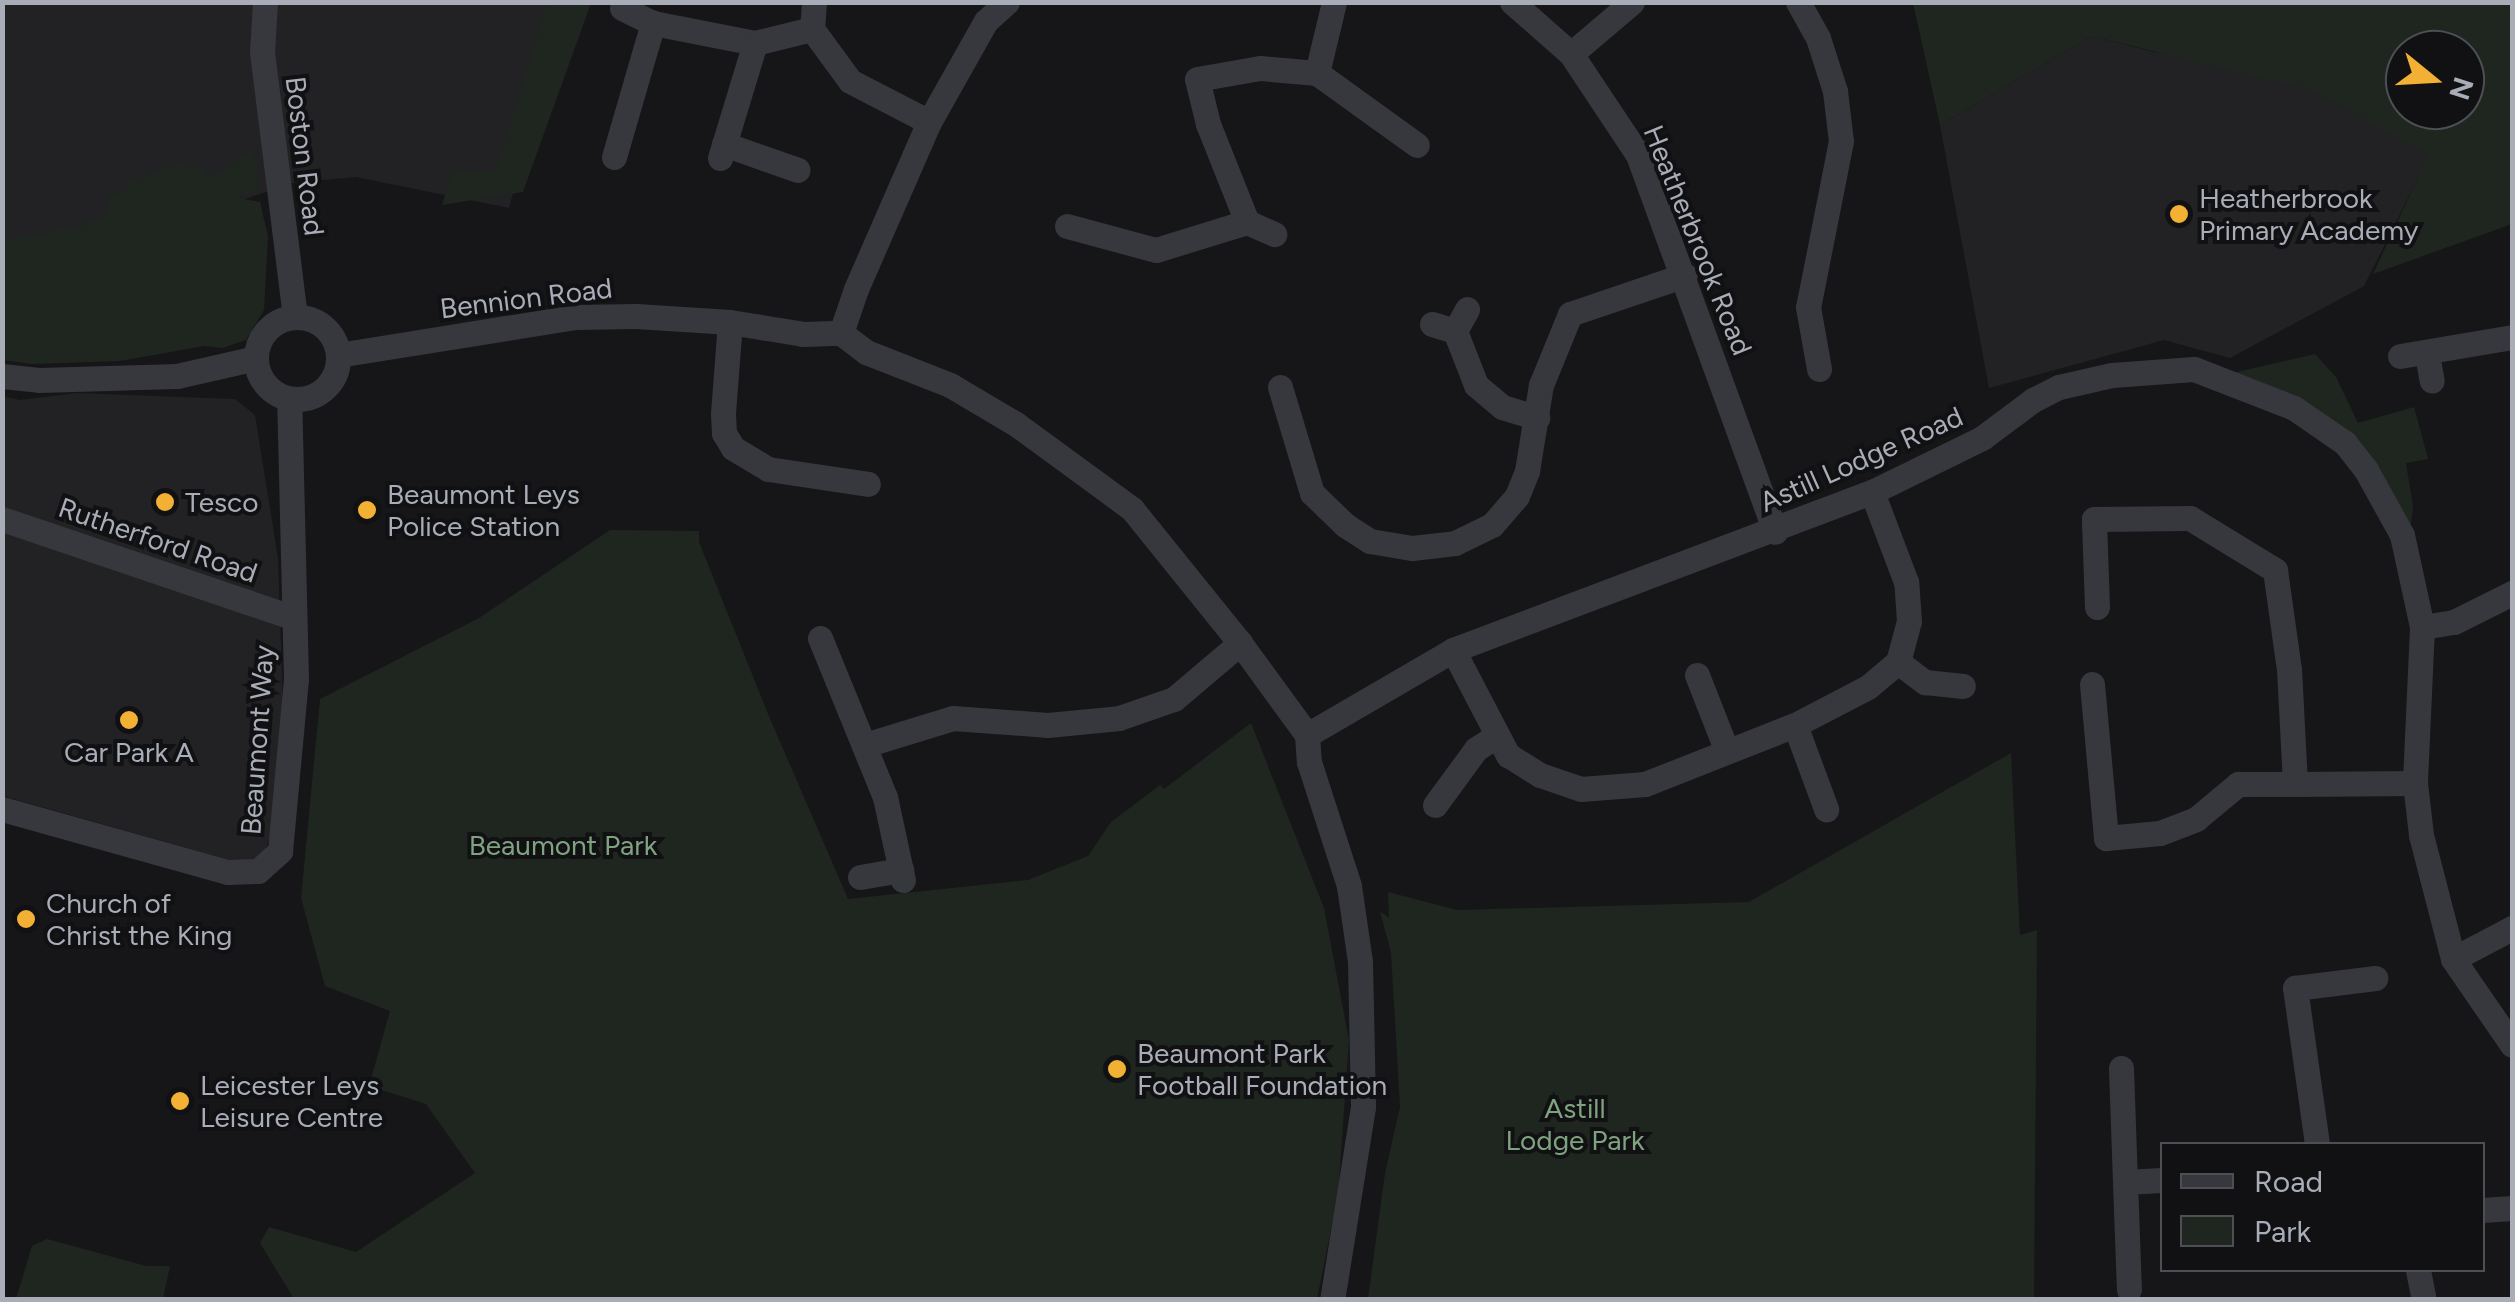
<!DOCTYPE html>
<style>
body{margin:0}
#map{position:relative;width:2515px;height:1302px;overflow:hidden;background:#161618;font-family:Figtree,sans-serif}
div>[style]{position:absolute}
.built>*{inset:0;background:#222225}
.green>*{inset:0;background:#1e261f}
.minor>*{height:25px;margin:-12.5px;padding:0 12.5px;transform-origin:12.5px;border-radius:12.5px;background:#37383d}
.minor>.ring{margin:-12.5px;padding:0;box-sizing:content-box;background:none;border:25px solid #37383d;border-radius:50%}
.dots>*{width:28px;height:28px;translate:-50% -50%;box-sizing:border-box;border:5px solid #111113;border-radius:50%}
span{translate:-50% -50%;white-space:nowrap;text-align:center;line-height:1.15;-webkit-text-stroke:8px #111113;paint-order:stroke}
.street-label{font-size:28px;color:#a8adb8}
.poi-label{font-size:28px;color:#a8adb8}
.left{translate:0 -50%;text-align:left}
.park-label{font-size:28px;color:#7fa381}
.frame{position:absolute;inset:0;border:5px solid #a8adb8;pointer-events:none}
.legend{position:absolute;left:2160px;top:1142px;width:325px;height:130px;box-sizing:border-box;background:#111113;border:2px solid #4d4f55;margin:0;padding:12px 18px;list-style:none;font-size:30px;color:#a8adb8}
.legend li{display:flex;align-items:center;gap:20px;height:50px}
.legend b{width:50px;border:2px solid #4d4f55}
.north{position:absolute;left:2385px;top:30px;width:100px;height:100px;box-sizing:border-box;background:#111113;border:2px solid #4d4f55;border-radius:50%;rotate:108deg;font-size:28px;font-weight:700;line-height:40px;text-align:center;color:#a8adb8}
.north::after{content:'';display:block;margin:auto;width:35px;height:45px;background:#f2b134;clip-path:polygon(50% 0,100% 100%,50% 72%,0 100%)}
</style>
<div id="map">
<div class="built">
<div style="clip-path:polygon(2px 3px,564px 3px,509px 208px,356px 177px,292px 183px,122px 241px,3px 296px)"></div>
<div style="clip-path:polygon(2091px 36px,2154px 52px,2225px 60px,2298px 82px,2430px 154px,2364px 286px,2230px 358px,2164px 340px,1989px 388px,1940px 125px)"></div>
<div style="clip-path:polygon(76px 393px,235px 399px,255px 415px,278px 558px,283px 708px,271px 832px,266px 849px,254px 859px,237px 862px,3px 796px,2px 396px,20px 400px)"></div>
</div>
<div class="green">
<div style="clip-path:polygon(547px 3px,591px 3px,523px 192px,442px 205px,453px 170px,495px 173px)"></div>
<div style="clip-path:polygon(evenodd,1913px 3px,2512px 3px,2512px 224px,2373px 274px,2429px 154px,2309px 89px,2091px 36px,1940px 125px,1913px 3px,2405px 50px,2465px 50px,2465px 110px,2405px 110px,2405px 50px)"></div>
<div style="clip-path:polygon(253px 150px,260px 189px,239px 198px,260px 202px,268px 236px,264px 310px,246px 340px,223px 348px,204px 346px,120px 361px,31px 364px,3px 360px,3px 240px,49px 233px,63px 226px,80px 230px,88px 220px,106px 217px,109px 197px,116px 197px,131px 180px,177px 164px,204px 168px,206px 180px)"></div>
<div style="clip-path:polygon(2315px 354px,2336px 377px,2358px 423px,2414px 407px,2428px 459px,2406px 463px,2413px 506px,2408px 548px,2345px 443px,2215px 377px)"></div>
<div style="clip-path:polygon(610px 530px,699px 531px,699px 542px,768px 714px,848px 899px,1028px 880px,1088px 856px,1111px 822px,1160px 785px,1164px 789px,1251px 723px,1324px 908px,1349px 1040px,1338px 1195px,1317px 1299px,294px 1299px,260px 1243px,269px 1227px,356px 1252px,475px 1173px,426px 1104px,369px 1086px,390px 1011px,325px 986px,301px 898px,320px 699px,479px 618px)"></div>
<div style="clip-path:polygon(2011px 753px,2020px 935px,2037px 930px,2034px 1299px,1368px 1299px,1385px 1173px,1400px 1107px,1391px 953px,1380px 911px,1389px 918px,1388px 892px,1457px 910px,1749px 902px)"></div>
<div style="clip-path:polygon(47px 1239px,146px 1266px,170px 1266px,163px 1299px,16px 1299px,32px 1246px)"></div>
</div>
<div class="minor">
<div style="left:265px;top:2px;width:50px;rotate:93.4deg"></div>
<div style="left:262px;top:52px;width:267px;rotate:82.9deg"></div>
<div style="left:814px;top:2px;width:27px;rotate:94deg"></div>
<div style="left:812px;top:29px;width:64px;rotate:53.8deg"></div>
<div style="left:850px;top:81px;width:89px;rotate:27.4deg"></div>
<div style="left:1512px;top:2px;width:79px;rotate:41.4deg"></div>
<div style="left:1571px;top:54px;width:121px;rotate:56.4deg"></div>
<div style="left:1638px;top:155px;width:401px;rotate:70deg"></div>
<div style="left:1798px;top:2px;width:41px;rotate:60.9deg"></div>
<div style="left:1818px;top:38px;width:56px;rotate:72.2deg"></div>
<div style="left:1835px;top:91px;width:50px;rotate:83.2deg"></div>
<div style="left:1841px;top:141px;width:169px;rotate:101.2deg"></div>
<div style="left:1808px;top:307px;width:63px;rotate:79.9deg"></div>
<div style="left:622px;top:8px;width:34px;rotate:26deg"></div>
<div style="left:653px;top:23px;width:104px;rotate:11.1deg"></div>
<div style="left:755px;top:43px;width:59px;rotate:-13.8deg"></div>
<div style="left:1571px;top:54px;width:80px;rotate:-40.4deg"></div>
<div style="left:1317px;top:73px;width:123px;rotate:35.8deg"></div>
<div style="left:724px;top:144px;width:78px;rotate:19.4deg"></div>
<div style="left:614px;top:157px;width:140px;rotate:-73.8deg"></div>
<div style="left:720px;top:158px;width:120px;rotate:-73.1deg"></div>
<div style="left:1247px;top:222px;width:30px;rotate:24deg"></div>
<div style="left:1067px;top:226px;width:92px;rotate:15.1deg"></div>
<div style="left:1156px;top:250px;width:95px;rotate:-17.1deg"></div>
<div style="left:1247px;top:222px;width:105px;rotate:-111.7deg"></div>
<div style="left:1208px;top:124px;width:46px;rotate:-103.7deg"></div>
<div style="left:1197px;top:79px;width:64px;rotate:-9.9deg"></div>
<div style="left:1260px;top:68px;width:57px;rotate:5deg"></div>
<div style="left:1317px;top:73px;width:73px;rotate:-76.5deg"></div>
<div class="ring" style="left:256px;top:317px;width:57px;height:57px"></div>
<div style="left:730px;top:322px;width:92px;rotate:94.4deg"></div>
<div style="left:723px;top:414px;width:19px;rotate:87deg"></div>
<div style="left:724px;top:433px;width:17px;rotate:59deg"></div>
<div style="left:733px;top:448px;width:41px;rotate:31deg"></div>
<div style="left:768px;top:469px;width:101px;rotate:8.5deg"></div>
<div style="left:1432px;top:324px;width:24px;rotate:17deg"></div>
<div style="left:1455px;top:331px;width:25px;rotate:-61deg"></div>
<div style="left:1455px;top:331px;width:58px;rotate:68.7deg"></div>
<div style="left:1476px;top:385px;width:34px;rotate:40deg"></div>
<div style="left:1502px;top:407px;width:37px;rotate:17deg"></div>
<div style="left:841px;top:333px;width:31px;rotate:37deg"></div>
<div style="left:866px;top:352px;width:90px;rotate:21.4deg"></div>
<div style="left:950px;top:385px;width:77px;rotate:30.6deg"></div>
<div style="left:1016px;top:424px;width:144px;rotate:36.2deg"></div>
<div style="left:1132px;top:509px;width:172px;rotate:51.1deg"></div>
<div style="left:1240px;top:643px;width:114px;rotate:53.9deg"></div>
<div style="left:1307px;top:735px;width:27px;rotate:86deg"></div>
<div style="left:1309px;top:762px;width:130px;rotate:72.1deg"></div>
<div style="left:1349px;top:886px;width:76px;rotate:81.7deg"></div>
<div style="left:1360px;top:961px;width:146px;rotate:88.8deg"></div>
<div style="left:1363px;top:1107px;width:195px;rotate:99.1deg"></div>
<div style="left:841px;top:333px;width:46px;rotate:-71.2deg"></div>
<div style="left:856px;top:289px;width:182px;rotate:-66.4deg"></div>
<div style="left:929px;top:122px;width:116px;rotate:-60.6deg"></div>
<div style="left:986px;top:21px;width:28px;rotate:-42deg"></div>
<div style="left:2427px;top:354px;width:27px;rotate:80deg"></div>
<div style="left:338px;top:355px;width:239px;rotate:-9.1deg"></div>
<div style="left:574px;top:317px;width:62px;rotate:-0.9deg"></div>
<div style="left:636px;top:316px;width:94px;rotate:3.7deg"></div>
<div style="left:730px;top:322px;width:74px;rotate:9.3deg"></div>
<div style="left:803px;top:334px;width:38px;rotate:-2deg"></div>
<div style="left:2400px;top:356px;width:114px;rotate:-9.6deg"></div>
<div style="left:2px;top:376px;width:37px;rotate:6deg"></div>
<div style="left:39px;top:380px;width:138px;rotate:-1.7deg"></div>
<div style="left:177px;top:376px;width:81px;rotate:-12.8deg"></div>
<div style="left:1280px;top:387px;width:111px;rotate:73.2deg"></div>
<div style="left:1312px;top:493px;width:46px;rotate:44.1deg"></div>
<div style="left:1345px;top:525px;width:30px;rotate:33deg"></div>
<div style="left:1370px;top:541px;width:43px;rotate:9.5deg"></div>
<div style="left:1412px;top:548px;width:43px;rotate:-6.6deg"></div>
<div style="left:1455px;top:543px;width:41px;rotate:-25.9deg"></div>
<div style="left:1492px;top:525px;width:38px;rotate:-49deg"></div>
<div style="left:1517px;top:496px;width:27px;rotate:-68deg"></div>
<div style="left:1527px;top:471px;width:87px;rotate:-80.8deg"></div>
<div style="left:1541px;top:385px;width:77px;rotate:-67.8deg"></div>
<div style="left:1570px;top:314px;width:121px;rotate:-18.7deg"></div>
<div style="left:2px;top:519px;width:308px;rotate:18.7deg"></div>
<div style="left:2097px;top:607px;width:88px;rotate:-92deg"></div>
<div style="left:2094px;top:519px;width:96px;rotate:-0.6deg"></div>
<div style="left:2190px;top:518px;width:100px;rotate:31.5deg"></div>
<div style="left:2275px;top:570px;width:100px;rotate:82deg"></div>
<div style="left:2289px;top:669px;width:115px;rotate:87deg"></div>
<div style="left:2295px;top:784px;width:120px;rotate:-0.5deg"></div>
<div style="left:2422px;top:627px;width:32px;rotate:-9deg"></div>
<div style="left:2454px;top:622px;width:65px;rotate:-26.6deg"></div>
<div style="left:820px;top:638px;width:172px;rotate:67.8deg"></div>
<div style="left:885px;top:797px;width:85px;rotate:77.8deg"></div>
<div style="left:1453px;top:650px;width:119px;rotate:62.4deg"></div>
<div style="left:1508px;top:755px;width:38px;rotate:32deg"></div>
<div style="left:1540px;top:775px;width:43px;rotate:18.9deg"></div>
<div style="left:1581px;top:789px;width:64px;rotate:-4.5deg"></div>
<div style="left:1645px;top:784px;width:161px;rotate:-21.5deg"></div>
<div style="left:1795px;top:725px;width:82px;rotate:-27.5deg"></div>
<div style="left:1868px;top:687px;width:39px;rotate:-40deg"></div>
<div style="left:1898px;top:662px;width:42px;rotate:-75deg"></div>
<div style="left:1909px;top:621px;width:39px;rotate:-94deg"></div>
<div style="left:1906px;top:582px;width:96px;rotate:-110.7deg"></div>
<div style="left:1898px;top:662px;width:34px;rotate:37deg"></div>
<div style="left:1925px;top:682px;width:38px;rotate:6deg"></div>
<div style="left:1697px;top:675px;width:79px;rotate:68.6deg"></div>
<div style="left:2092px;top:684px;width:155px;rotate:84.8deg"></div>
<div style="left:2106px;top:838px;width:54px;rotate:-5.3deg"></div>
<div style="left:2160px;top:833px;width:39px;rotate:-21deg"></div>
<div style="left:2196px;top:819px;width:55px;rotate:-39.8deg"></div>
<div style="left:2238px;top:784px;width:57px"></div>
<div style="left:1795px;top:725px;width:90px;rotate:69.7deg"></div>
<div style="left:1307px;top:735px;width:169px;rotate:-30.2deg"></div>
<div style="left:1453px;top:650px;width:448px;rotate:-20.7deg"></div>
<div style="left:1872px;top:492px;width:123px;rotate:-26.1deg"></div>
<div style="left:1982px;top:438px;width:64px;rotate:-36.7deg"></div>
<div style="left:2033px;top:400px;width:29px;rotate:-27deg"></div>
<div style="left:2059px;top:387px;width:54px;rotate:-12.8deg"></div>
<div style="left:2112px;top:375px;width:82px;rotate:-4.2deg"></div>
<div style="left:2194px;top:369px;width:107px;rotate:21.3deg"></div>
<div style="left:2294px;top:408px;width:62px;rotate:34.5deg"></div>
<div style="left:2345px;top:443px;width:34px;rotate:52deg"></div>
<div style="left:2366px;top:470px;width:74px;rotate:61deg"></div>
<div style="left:2402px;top:535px;width:94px;rotate:77.7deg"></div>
<div style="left:2422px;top:627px;width:156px;rotate:92.6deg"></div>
<div style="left:2415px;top:783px;width:52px;rotate:83.4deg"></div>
<div style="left:2421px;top:835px;width:128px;rotate:75.5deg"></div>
<div style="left:2453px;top:959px;width:104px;rotate:55.5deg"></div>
<div style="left:865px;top:745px;width:92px;rotate:-17.1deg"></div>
<div style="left:953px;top:718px;width:95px;rotate:4.2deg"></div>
<div style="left:1048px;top:725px;width:71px;rotate:-5.6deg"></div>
<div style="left:1119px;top:718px;width:58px;rotate:-19.1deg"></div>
<div style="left:1174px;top:699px;width:87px;rotate:-40.3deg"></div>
<div style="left:1435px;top:805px;width:69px;rotate:-53.8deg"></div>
<div style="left:1476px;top:749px;width:24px;rotate:-33deg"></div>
<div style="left:2px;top:809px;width:235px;rotate:15.6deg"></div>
<div style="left:228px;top:872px;width:30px;rotate:-2deg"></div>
<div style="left:258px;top:871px;width:30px;rotate:-42deg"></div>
<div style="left:280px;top:851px;width:173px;rotate:-84.7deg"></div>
<div style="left:296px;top:679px;width:280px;rotate:-91.4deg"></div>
<div style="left:860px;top:877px;width:42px;rotate:-9.7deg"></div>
<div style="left:2453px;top:959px;width:67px;rotate:-27.7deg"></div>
<div style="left:2121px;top:1068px;width:114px;rotate:88deg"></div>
<div style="left:2125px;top:1182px;width:37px;rotate:-3deg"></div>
<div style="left:2317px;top:1144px;width:158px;rotate:-98deg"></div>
<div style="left:2295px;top:988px;width:81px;rotate:-7.1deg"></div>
<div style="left:2125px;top:1182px;width:107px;rotate:87.9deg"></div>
<div style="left:2482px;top:1210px;width:30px;rotate:-4deg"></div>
<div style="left:2418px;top:1270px;width:31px;rotate:79deg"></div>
</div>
<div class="dots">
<div style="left:2179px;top:214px;background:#f2b134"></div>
<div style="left:165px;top:502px;background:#f2b134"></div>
<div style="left:367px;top:510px;background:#f2b134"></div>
<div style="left:129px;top:720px;background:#f2b134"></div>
<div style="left:26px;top:919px;background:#f2b134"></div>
<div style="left:1117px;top:1069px;background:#f2b134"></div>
<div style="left:180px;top:1101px;background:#f2b134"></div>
</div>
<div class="street-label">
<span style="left:305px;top:156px;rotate:83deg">Boston Road</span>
<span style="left:1698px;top:240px;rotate:68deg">Heatherbrook Road</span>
<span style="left:526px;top:298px;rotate:-7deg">Bennion Road</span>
<span style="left:1861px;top:459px;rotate:-24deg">Astill Lodge Road</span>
<span style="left:158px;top:540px;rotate:19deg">Rutherford Road</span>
<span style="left:257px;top:740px;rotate:-86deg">Beaumont Way</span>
</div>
<div class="poi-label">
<span class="left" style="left:2199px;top:214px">Heatherbrook<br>Primary Academy</span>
<span class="left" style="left:387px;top:510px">Beaumont Leys<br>Police Station</span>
<span class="left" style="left:185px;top:502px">Tesco</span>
<span style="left:129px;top:752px">Car Park A</span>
<span class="left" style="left:46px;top:919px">Church of<br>Christ the King</span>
<span class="left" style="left:1137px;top:1069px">Beaumont Park<br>Football Foundation</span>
<span class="left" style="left:200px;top:1101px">Leicester Leys<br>Leisure Centre</span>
</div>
<div class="park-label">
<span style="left:563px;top:845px">Beaumont Park</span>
<span style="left:1575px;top:1124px">Astill<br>Lodge Park</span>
</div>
<div class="frame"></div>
<ul class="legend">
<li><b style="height:12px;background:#37383d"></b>Road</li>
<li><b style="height:28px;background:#1e261f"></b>Park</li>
</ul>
<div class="north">N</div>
</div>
